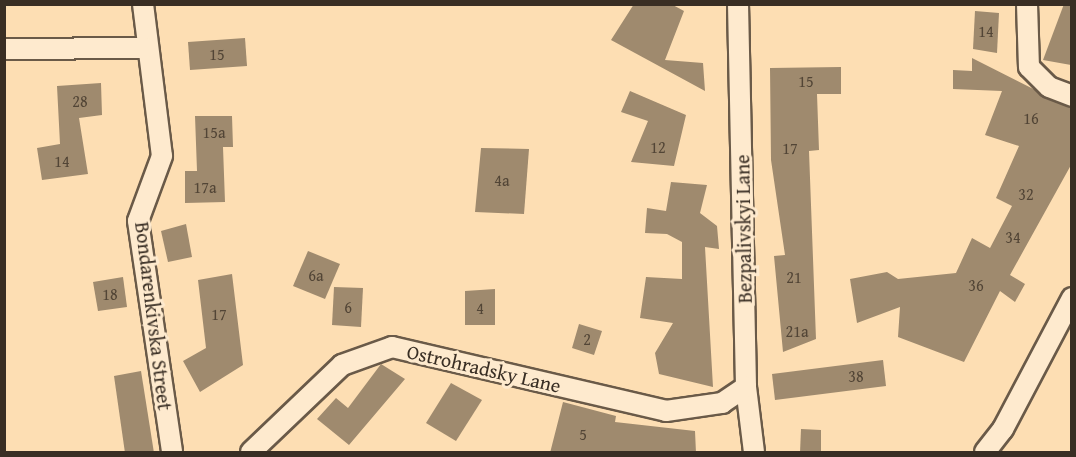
<!DOCTYPE html>
<meta charset="utf-8">
<style>
body{margin:0}
#map{position:relative;width:1076px;height:457px;overflow:hidden;background:#fddeb3;font-family:"Gentium Book Plus",serif}
div>[style]{position:absolute}
.building>*{inset:0;background:#9f8a6e}
.roads{filter:drop-shadow(2px 0 #6a5a48) drop-shadow(-2px 0 #6a5a48) drop-shadow(0 2px #6a5a48) drop-shadow(0 -2px #6a5a48)}
.minor>*{height:20px;margin:-10px;padding:0 10px;transform-origin:10px;border-radius:10px;background:#feeace}
span{translate:-50% -50%;white-space:nowrap;text-align:center;line-height:1.15;-webkit-text-stroke:6px #feeace;paint-order:stroke}
.number-label{font-size:16px;color:#524536}
.number-label span{-webkit-text-stroke-width:0}
.street-label{font-size:20px;color:#392e24}
.frame{position:absolute;inset:0;border:6px solid #392e24;pointer-events:none}
</style>
<div id="map">
<div class="building">
<div style="clip-path:polygon(634px 4px,671px 4px,684px 11px,665px 60px,703px 63px,705px 91px,611px 40px)"></div>
<div style="clip-path:polygon(1064px 4px,1071px 4px,1071px 65px,1043px 60px)"></div>
<div style="clip-path:polygon(975px 11px,999px 13px,997px 53px,973px 49px)"></div>
<div style="clip-path:polygon(245px 38px,247px 66px,190px 70px,188px 42px)"></div>
<div style="clip-path:polygon(972px 58px,1071px 108px,1071px 165px,1010px 275px,1025px 284px,1015px 302px,1000px 291px,964px 362px,898px 337px,900px 307px,857px 323px,850px 279px,887px 272px,898px 279px,956px 273px,972px 238px,990px 248px,1012px 206px,996px 198px,1019px 146px,985px 135px,1002px 91px,953px 89px,953px 70px,972px 71px)"></div>
<div style="clip-path:polygon(841px 67px,841px 94px,817px 94px,819px 150px,809px 151px,816px 339px,783px 352px,774px 256px,785px 255px,771px 160px,770px 68px)"></div>
<div style="clip-path:polygon(101px 83px,102px 115px,79px 118px,88px 174px,42px 180px,37px 148px,60px 144px,57px 86px)"></div>
<div style="clip-path:polygon(630px 91px,686px 115px,674px 166px,631px 162px,648px 121px,621px 112px)"></div>
<div style="clip-path:polygon(195px 116px,232px 116px,233px 147px,223px 147px,225px 202px,185px 203px,185px 171px,197px 171px)"></div>
<div style="clip-path:polygon(481px 148px,529px 149px,524px 214px,475px 212px)"></div>
<div style="clip-path:polygon(671px 182px,707px 185px,700px 213px,717px 226px,719px 249px,705px 247px,713px 387px,659px 374px,655px 353px,673px 323px,640px 318px,646px 277px,682px 279px,682px 242px,667px 234px,645px 233px,647px 208px,666px 211px)"></div>
<div style="clip-path:polygon(186px 224px,192px 257px,168px 262px,161px 231px)"></div>
<div style="clip-path:polygon(308px 251px,340px 264px,325px 299px,293px 286px)"></div>
<div style="clip-path:polygon(232px 274px,243px 365px,200px 392px,183px 361px,206px 348px,198px 280px)"></div>
<div style="clip-path:polygon(123px 277px,127px 307px,98px 311px,93px 282px)"></div>
<div style="clip-path:polygon(334px 287px,363px 288px,361px 327px,332px 325px)"></div>
<div style="clip-path:polygon(495px 289px,495px 325px,465px 325px,465px 291px)"></div>
<div style="clip-path:polygon(579px 324px,602px 331px,594px 355px,572px 348px)"></div>
<div style="clip-path:polygon(883px 360px,886px 386px,775px 400px,772px 374px)"></div>
<div style="clip-path:polygon(381px 364px,405px 379px,349px 445px,317px 419px,336px 398px,348px 408px)"></div>
<div style="clip-path:polygon(141px 371px,154px 453px,125px 453px,114px 376px)"></div>
<div style="clip-path:polygon(451px 383px,482px 400px,456px 441px,426px 423px)"></div>
<div style="clip-path:polygon(563px 402px,616px 416px,615px 422px,695px 431px,696px 453px,550px 453px)"></div>
<div style="clip-path:polygon(801px 429px,821px 430px,821px 453px,800px 453px)"></div>
</div>
<div class="roads">
<div class="minor">
<div style="left:143px;top:4px;width:153px;rotate:82.9deg"></div>
<div style="left:162px;top:156px;width:69px;rotate:110.3deg"></div>
<div style="left:138px;top:221px;width:233px;rotate:81.6deg"></div>
<div style="left:738px;top:4px;width:383px;rotate:88.8deg"></div>
<div style="left:746px;top:387px;width:65px;rotate:83deg"></div>
<div style="left:1027px;top:4px;width:63px;rotate:88.2deg"></div>
<div style="left:1029px;top:67px;width:28px;rotate:45deg"></div>
<div style="left:1049px;top:87px;width:25px;rotate:21deg"></div>
<div style="left:4px;top:49px;width:141px;rotate:-0.4deg"></div>
<div style="left:251px;top:452px;width:126px;rotate:-43.7deg"></div>
<div style="left:342px;top:365px;width:53px;rotate:-19.8deg"></div>
<div style="left:392px;top:347px;width:281px;rotate:13.1deg"></div>
<div style="left:666px;top:411px;width:57px;rotate:-8.1deg"></div>
<div style="left:722px;top:403px;width:29px;rotate:-34deg"></div>
<div style="left:985px;top:452px;width:29px;rotate:-52deg"></div>
<div style="left:1003px;top:429px;width:148px;rotate:-62.2deg"></div>
</div>
</div>
<div class="number-label">
<span style="left:986px;top:31px">14</span>
<span style="left:217px;top:54px">15</span>
<span style="left:806px;top:81px">15</span>
<span style="left:80px;top:101px">28</span>
<span style="left:1031px;top:118px">16</span>
<span style="left:214px;top:132px">15а</span>
<span style="left:658px;top:147px">12</span>
<span style="left:790px;top:148px">17</span>
<span style="left:62px;top:161px">14</span>
<span style="left:502px;top:180px">4а</span>
<span style="left:205px;top:187px">17а</span>
<span style="left:1026px;top:194px">32</span>
<span style="left:1013px;top:237px">34</span>
<span style="left:316px;top:275px">6а</span>
<span style="left:794px;top:277px">21</span>
<span style="left:976px;top:285px">36</span>
<span style="left:110px;top:294px">18</span>
<span style="left:348px;top:307px">6</span>
<span style="left:480px;top:308px">4</span>
<span style="left:219px;top:314px">17</span>
<span style="left:797px;top:331px">21а</span>
<span style="left:587px;top:339px">2</span>
<span style="left:856px;top:376px">38</span>
<span style="left:583px;top:434px">5</span>
</div>
<div class="street-label">
<span style="left:743px;top:229px;rotate:-91deg">Bezpalivskyi Lane</span>
<span style="left:154px;top:316px;rotate:83deg">Bondarenkivska Street</span>
<span style="left:484px;top:368px;rotate:13deg">Ostrohradsky Lane</span>
</div>
<div class="frame"></div>
</div>
